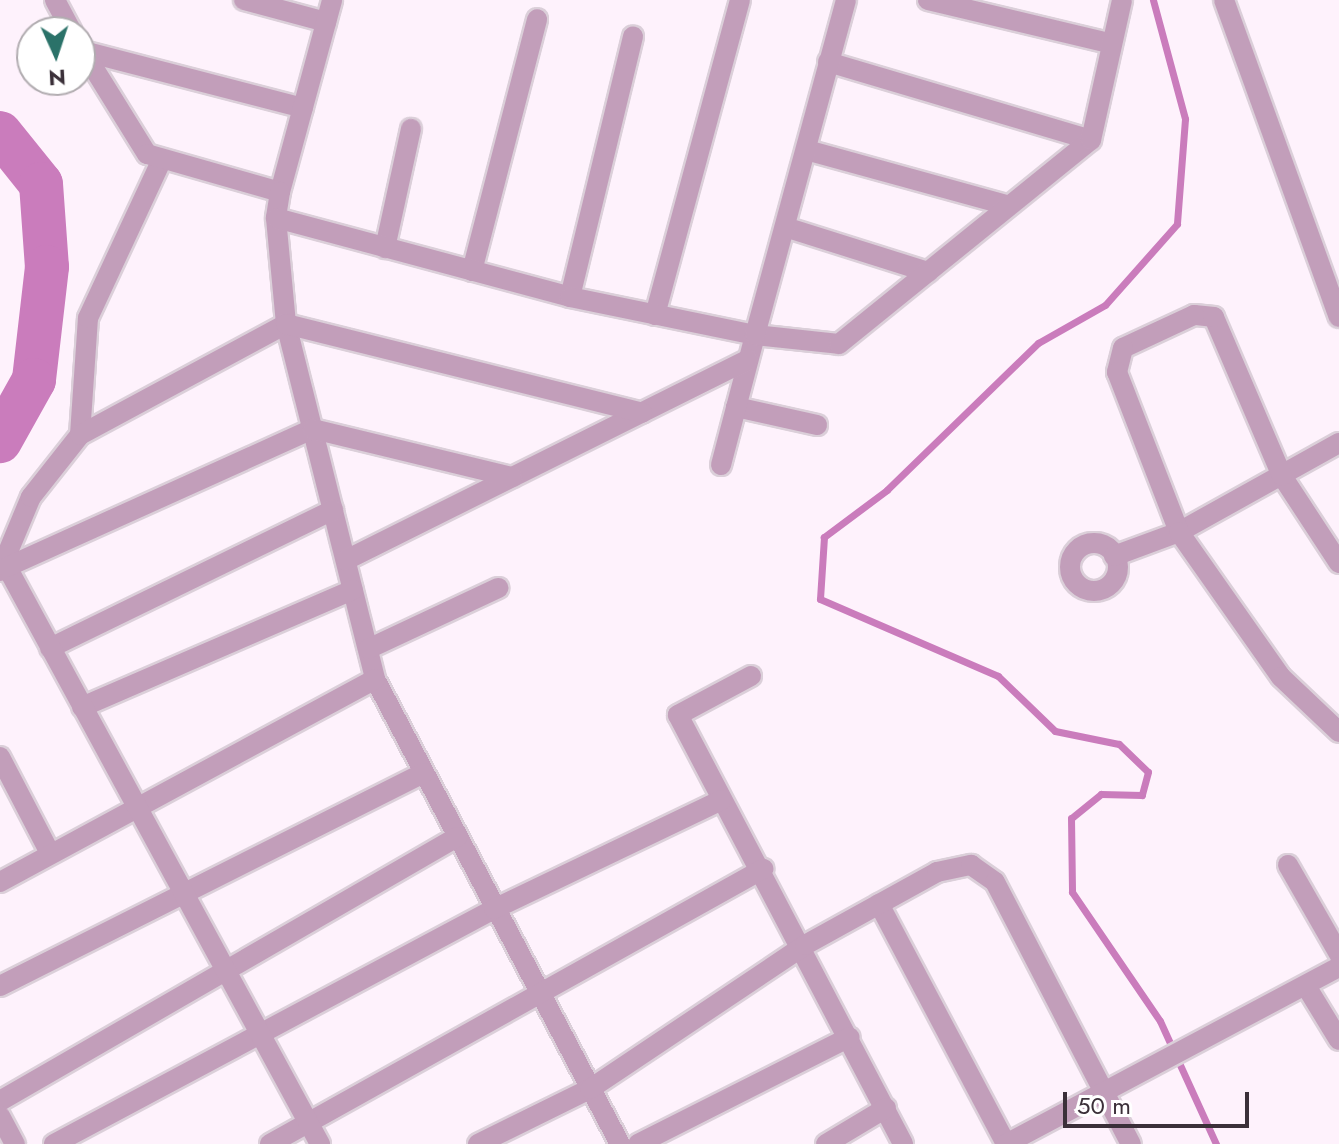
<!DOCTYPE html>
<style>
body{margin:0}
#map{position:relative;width:1339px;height:1144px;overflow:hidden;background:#fef2fc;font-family:Jost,sans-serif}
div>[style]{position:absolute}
.stream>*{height:7px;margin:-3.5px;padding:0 3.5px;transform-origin:3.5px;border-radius:3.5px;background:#ca7cbc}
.river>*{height:44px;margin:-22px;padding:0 22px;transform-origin:22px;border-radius:22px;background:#ca7cbc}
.roads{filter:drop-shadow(2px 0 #dbcfd9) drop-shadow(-2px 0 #dbcfd9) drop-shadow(0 2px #dbcfd9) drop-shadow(0 -2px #dbcfd9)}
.minor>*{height:20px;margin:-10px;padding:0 10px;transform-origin:10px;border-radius:10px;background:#c29eba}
.minor>.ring{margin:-10px;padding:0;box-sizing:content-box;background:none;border:20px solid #c29eba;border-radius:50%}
.tertiary>*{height:20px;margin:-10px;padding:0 10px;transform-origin:10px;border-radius:10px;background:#c29eba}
span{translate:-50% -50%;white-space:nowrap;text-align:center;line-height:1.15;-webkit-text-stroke:8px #fff;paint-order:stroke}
.north{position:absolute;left:16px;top:16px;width:80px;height:80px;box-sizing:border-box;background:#fff;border:2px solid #b1acb0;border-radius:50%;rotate:177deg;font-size:22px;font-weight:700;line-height:32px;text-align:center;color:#3b3039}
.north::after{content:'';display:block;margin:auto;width:28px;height:36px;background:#2b7269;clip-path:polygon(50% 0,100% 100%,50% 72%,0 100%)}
.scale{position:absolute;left:1063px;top:1092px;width:186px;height:36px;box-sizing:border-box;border:4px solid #3b3039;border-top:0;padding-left:10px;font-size:24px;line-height:28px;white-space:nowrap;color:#3b3039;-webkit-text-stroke:6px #fff;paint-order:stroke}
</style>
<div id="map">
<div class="stream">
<div style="left:1153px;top:0;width:123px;rotate:74.9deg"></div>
<div style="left:1185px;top:119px;width:105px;rotate:94.4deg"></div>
<div style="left:1177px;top:224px;width:108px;rotate:131.6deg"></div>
<div style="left:1105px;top:305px;width:77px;rotate:150.4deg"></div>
<div style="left:1038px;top:343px;width:211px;rotate:135.8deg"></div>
<div style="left:887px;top:490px;width:79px;rotate:143.3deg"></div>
<div style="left:824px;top:537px;width:62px;rotate:93.7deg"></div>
<div style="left:820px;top:599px;width:194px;rotate:23.4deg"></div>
<div style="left:998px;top:676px;width:79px;rotate:44deg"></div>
<div style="left:1055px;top:731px;width:65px;rotate:11.5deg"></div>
<div style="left:1119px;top:744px;width:40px;rotate:44deg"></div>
<div style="left:1148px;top:772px;width:24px;rotate:105deg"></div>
<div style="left:1142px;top:795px;width:41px;rotate:-178.6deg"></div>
<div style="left:1101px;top:794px;width:38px;rotate:141deg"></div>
<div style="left:1071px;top:818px;width:74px;rotate:89.2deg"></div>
<div style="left:1072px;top:892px;width:156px;rotate:55.7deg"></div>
<div style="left:1160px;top:1021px;width:135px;rotate:65.5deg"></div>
</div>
<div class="river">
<div style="left:0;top:133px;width:65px;rotate:51.2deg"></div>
<div style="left:41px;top:184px;width:83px;rotate:85.9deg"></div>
<div style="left:47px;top:267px;width:114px;rotate:96.6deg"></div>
<div style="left:34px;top:380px;width:70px;rotate:119.1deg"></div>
</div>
<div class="roads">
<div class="minor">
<div style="left:244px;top:0;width:85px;rotate:15deg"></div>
<div style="left:928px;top:0;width:189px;rotate:13.4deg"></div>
<div style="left:1224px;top:0;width:337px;rotate:70.1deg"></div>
<div style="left:83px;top:51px;width:227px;rotate:14.5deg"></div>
<div style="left:828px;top:62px;width:274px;rotate:16.5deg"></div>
<div style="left:810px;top:151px;width:206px;rotate:15.4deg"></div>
<div style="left:280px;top:192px;width:199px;rotate:-74.8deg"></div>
<div style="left:276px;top:218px;width:106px;rotate:84.6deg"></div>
<div style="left:286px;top:324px;width:366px;rotate:75.9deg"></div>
<div style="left:375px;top:679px;width:526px;rotate:62.22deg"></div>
<div style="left:785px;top:227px;width:150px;rotate:17.5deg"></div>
<div style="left:385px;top:248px;width:122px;rotate:-77.7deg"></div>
<div style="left:472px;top:271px;width:260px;rotate:-75.5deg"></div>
<div style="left:570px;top:297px;width:268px;rotate:-76.4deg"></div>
<div style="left:655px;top:315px;width:326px;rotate:-74.9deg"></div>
<div style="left:736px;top:407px;width:83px;rotate:12.5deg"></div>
<div style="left:80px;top:435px;width:117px;rotate:-86.1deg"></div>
<div style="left:88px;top:318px;width:175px;rotate:-65deg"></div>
<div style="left:721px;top:465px;width:134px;rotate:-75.3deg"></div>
<div style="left:755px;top:335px;width:84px;rotate:6.1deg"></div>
<div style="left:839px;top:344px;width:324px;rotate:-39deg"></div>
<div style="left:1091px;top:140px;width:143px;rotate:-77.5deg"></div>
<div class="ring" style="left:1070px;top:543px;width:28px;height:28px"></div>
<div style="left:1114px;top:556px;width:69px;rotate:-20.3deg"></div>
<div style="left:1179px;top:532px;width:183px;rotate:-29.1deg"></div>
<div style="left:346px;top:560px;width:449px;rotate:-26.5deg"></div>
<div style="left:1339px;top:563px;width:104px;rotate:-123.2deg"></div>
<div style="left:1282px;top:476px;width:173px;rotate:-113.2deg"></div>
<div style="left:1214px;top:317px;width:20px;rotate:-174deg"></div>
<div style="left:1194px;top:315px;width:78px;rotate:155.1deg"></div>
<div style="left:1123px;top:348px;width:25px;rotate:104deg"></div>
<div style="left:1117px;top:372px;width:172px;rotate:68.8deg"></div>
<div style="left:1179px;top:532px;width:177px;rotate:54.9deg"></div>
<div style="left:1281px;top:677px;width:80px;rotate:43.5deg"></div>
<div style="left:0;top:571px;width:80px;rotate:-67.3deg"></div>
<div style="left:31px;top:497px;width:79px;rotate:-51.7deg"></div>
<div style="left:80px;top:435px;width:234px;rotate:-28.3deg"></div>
<div style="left:286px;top:324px;width:367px;rotate:14deg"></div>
<div style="left:50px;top:648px;width:315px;rotate:-26deg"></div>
<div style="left:368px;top:649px;width:144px;rotate:-25.1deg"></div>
<div style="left:751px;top:676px;width:83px;rotate:151.9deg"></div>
<div style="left:678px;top:715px;width:484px;rotate:62.3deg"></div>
<div style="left:82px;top:707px;width:295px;rotate:-23.4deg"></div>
<div style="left:0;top:757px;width:108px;rotate:62.5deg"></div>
<div style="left:1288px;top:865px;width:103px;rotate:60.2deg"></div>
<div style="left:0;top:882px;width:426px;rotate:-28.4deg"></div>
<div style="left:879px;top:904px;width:272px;rotate:62.1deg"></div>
<div style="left:0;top:986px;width:474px;rotate:-26.7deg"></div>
<div style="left:1306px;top:986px;width:63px;rotate:58.6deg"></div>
<div style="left:0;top:1101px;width:528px;rotate:-30.01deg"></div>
<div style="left:0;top:1116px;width:32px;rotate:62deg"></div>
<div style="left:54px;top:1144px;width:499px;rotate:-28.1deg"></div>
<div style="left:494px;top:909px;width:252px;rotate:-25.6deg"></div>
<div style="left:270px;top:1144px;width:565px;rotate:-29.15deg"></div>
<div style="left:320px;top:1144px;width:656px;rotate:-118.48deg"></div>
<div style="left:7px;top:567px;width:336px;rotate:-24.3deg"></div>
<div style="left:313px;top:429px;width:205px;rotate:13.6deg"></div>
<div style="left:478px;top:1144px;width:125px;rotate:-26.2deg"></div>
<div style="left:590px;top:1089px;width:259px;rotate:-33.8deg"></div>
<div style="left:805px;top:945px;width:151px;rotate:-28.9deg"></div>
<div style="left:937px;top:872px;width:35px;rotate:-12deg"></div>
<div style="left:971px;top:865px;width:29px;rotate:35deg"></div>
<div style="left:995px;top:882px;width:295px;rotate:62.6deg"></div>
<div style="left:638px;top:1144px;width:237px;rotate:-26.8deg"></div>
<div style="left:826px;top:1144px;width:70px;rotate:-31deg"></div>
<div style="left:1006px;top:1144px;width:377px;rotate:-28deg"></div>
</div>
<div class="tertiary">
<div style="left:55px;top:0;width:36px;rotate:62deg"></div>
<div style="left:80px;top:46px;width:127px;rotate:58.2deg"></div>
<div style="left:147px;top:154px;width:138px;rotate:15.9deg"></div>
<div style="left:280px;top:192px;width:26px;rotate:99deg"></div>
<div style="left:276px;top:218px;width:304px;rotate:15deg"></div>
<div style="left:570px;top:297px;width:189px;rotate:11.6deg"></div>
<div style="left:755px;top:335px;width:347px;rotate:-74.8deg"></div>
</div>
</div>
<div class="north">N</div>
<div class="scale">50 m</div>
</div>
